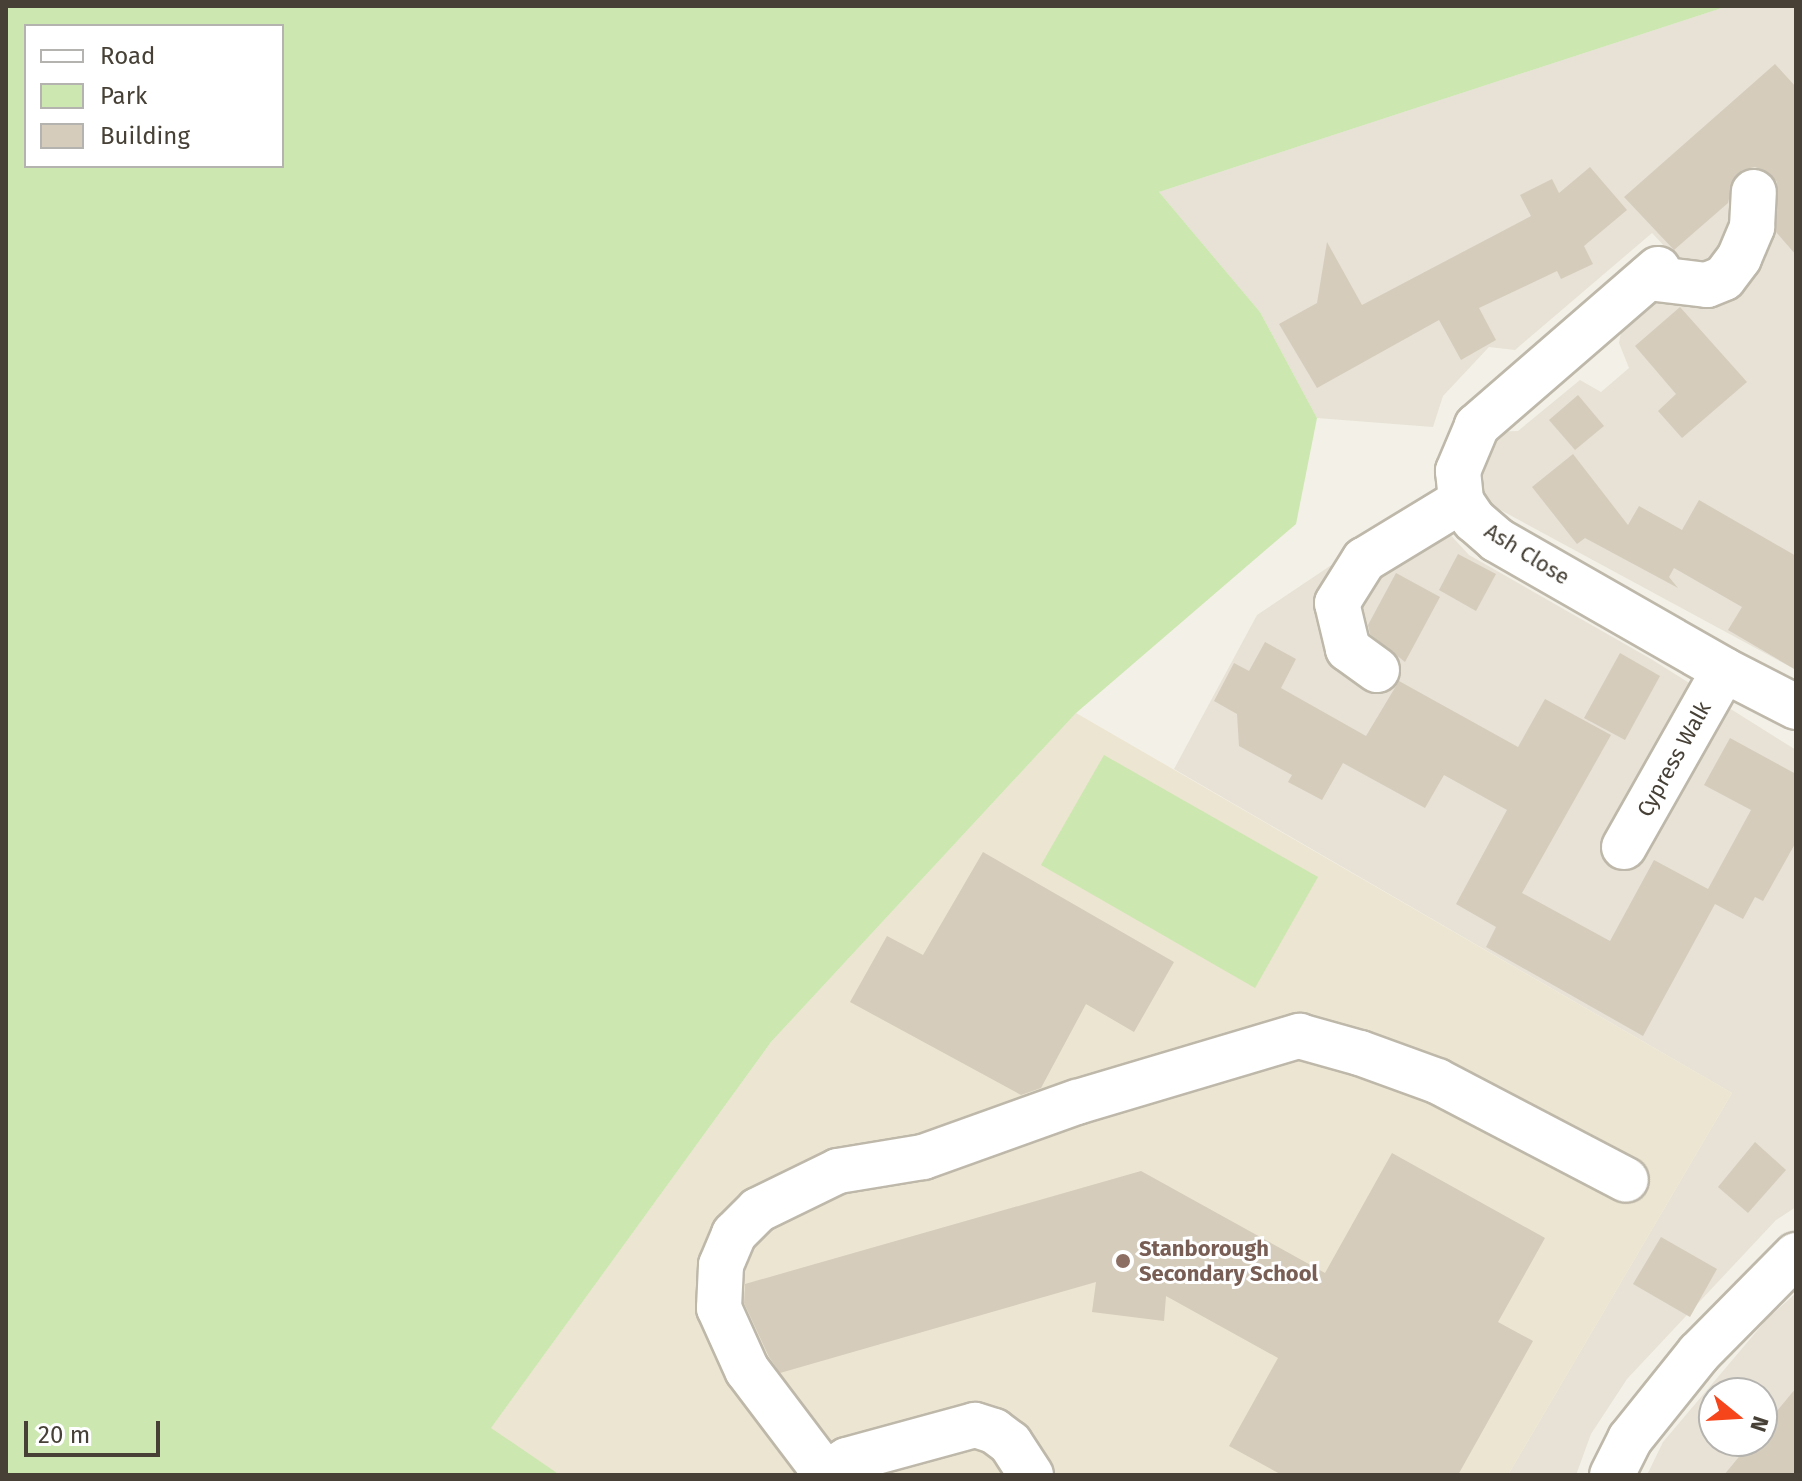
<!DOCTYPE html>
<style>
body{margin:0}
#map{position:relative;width:1802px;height:1481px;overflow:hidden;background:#f3f0e7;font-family:"Fira Sans",sans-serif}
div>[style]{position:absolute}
.residential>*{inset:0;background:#e7e2d5}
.education>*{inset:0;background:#ece5d1}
.green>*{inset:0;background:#cce7b0}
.building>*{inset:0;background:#d5ccbc}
.roads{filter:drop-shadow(2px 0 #beb8aa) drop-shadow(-2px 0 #beb8aa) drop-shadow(0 2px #beb8aa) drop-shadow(0 -2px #beb8aa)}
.minor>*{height:44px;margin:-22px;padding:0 22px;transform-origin:22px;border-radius:22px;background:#fff}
.dots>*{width:22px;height:22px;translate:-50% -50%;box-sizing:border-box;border:4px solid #fff;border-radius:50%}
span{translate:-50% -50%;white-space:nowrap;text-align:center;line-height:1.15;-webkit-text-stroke:6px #fff;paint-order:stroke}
.street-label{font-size:22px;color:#464036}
.education-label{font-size:22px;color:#785e54;font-weight:700}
.left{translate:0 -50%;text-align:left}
.frame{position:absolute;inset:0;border:8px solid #464036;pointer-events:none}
.legend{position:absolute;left:24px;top:24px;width:260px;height:144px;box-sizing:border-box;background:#fff;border:2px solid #b5b3af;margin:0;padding:10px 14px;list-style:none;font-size:24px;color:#464036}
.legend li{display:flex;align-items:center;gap:16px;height:40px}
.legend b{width:40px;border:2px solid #b5b3af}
.north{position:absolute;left:1698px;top:1377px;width:80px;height:80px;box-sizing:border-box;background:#fff;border:2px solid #b5b3af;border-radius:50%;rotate:108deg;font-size:22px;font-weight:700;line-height:32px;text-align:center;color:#464036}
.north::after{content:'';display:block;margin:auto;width:28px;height:36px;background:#f6441b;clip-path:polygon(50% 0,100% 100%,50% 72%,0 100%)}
.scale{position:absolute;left:24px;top:1421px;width:136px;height:36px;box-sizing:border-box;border:4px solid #464036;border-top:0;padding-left:10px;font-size:24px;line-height:28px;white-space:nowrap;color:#464036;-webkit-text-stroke:6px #fff;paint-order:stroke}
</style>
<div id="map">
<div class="residential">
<div style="clip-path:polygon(1728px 6px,1796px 6px,1796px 670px,1495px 507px,1480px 491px,1474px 470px,1490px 432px,1518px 431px,1580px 380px,1601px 392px,1629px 368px,1619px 343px,1623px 321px,1684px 267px,1652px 233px,1515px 350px,1489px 347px,1443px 396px,1433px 427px,1317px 418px,1260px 312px,1159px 192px)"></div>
<div style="clip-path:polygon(1430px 499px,1443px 527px,1469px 555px,1651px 659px,1796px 750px,1796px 1207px,1776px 1220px,1627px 1379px,1591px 1434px,1576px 1475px,1508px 1475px,1732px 1093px,1174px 769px,1257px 615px)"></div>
<div style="clip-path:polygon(evenodd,1796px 1293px,1796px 1475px,1647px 1475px,1663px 1442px,1767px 1319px,1796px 1293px,1714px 1393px,1762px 1393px,1762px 1441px,1714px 1441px,1714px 1393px)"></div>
</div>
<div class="education">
<div style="clip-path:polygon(1076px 713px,1732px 1093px,1508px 1475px,560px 1475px,490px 1429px,771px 1042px)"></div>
</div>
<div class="green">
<div style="clip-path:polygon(evenodd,6px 6px,1728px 6px,1159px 192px,1260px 312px,1317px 418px,1296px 524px,1076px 713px,771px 1042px,491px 1428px,560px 1475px,6px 1475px,6px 6px,26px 26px,282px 26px,282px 166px,26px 166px,26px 26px)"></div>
<div style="clip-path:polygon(1104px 755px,1318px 877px,1255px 988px,1041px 865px)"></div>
</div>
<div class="building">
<div style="clip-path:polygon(1775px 64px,1796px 87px,1796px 255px,1776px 232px,1777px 182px,1768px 172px,1755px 167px,1742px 170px,1734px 178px,1728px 203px,1674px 250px,1624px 197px)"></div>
<div style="clip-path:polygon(1590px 167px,1627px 210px,1584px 246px,1593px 264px,1561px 279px,1557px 271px,1479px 308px,1496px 340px,1461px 360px,1439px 320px,1317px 388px,1279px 324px,1317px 303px,1327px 242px,1362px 305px,1531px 216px,1520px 195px,1552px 179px,1559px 193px)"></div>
<div style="clip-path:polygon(1680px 307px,1747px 382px,1682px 438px,1658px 411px,1676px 394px,1635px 346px)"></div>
<div style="clip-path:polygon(1578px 395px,1604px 426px,1575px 450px,1549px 420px)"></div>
<div style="clip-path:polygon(1573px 454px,1628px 525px,1639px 506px,1682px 530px,1699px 500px,1796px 556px,1796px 670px,1728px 630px,1742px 607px,1674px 568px,1669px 577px,1678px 588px,1585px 538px,1577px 544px,1532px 487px)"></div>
<div style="clip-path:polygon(1458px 554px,1496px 574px,1476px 611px,1439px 590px)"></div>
<div style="clip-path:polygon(1396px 573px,1440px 597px,1405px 662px,1370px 634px,1368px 625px)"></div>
<div style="clip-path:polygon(1265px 642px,1296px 659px,1281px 688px,1366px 736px,1399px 681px,1518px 747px,1545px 699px,1611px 735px,1522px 893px,1610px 941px,1654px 860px,1708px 889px,1751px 810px,1704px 785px,1730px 738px,1796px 774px,1796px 842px,1763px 901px,1755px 897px,1743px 919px,1715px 904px,1643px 1036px,1486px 947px,1496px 927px,1456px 904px,1507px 810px,1444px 775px,1425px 808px,1343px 763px,1322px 800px,1288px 782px,1292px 775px,1239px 746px,1237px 714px,1214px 701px,1234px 663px,1249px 671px)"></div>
<div style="clip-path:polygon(1620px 653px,1660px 676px,1625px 740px,1584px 718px)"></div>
<div style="clip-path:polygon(983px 852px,1174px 962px,1134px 1032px,1086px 1004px,1041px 1088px,1021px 1095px,850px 1002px,887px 936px,923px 955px)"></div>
<div style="clip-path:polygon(1755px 1142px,1786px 1170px,1748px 1213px,1718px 1187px)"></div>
<div style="clip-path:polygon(1392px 1153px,1545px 1238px,1498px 1322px,1533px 1341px,1458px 1475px,1282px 1475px,1229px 1446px,1278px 1358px,1166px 1296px,1164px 1321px,1092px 1312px,1096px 1282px,780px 1373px,769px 1357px,744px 1303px,745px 1284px,1141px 1171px,1325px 1273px)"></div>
<div style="clip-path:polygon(1661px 1237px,1717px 1269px,1690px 1317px,1633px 1284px)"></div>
<div style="clip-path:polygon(1796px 1388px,1796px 1475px,1724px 1475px,1752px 1441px,1762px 1441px,1762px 1429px)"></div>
</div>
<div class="roads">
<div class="minor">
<div style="left:1658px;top:269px;width:240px;rotate:139.1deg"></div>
<div style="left:1477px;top:426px;width:49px;rotate:112.9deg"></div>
<div style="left:1458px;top:471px;width:30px;rotate:84deg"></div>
<div style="left:1461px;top:501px;width:23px;rotate:56deg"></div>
<div style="left:1474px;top:520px;width:30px;rotate:41deg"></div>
<div style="left:1497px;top:540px;width:262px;rotate:29.8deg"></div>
<div style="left:1724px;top:670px;width:81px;rotate:27.2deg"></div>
<div style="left:1648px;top:278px;width:59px;rotate:6.8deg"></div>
<div style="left:1707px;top:285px;width:18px;rotate:-22deg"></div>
<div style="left:1724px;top:278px;width:25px;rotate:-53deg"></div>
<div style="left:1739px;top:258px;width:34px;rotate:-67deg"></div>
<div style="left:1752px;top:227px;width:35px;rotate:-87deg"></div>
<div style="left:1377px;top:670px;width:36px;rotate:-144deg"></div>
<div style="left:1348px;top:649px;width:47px;rotate:-103.4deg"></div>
<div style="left:1337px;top:603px;width:51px;rotate:-57.9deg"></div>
<div style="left:1364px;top:560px;width:114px;rotate:-31.3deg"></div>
<div style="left:1624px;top:847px;width:203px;rotate:-60.5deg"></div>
<div style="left:1031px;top:1475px;width:38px;rotate:-123deg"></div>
<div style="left:1010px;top:1443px;width:20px;rotate:-143deg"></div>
<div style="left:994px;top:1431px;width:20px;rotate:-162deg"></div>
<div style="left:975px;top:1425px;width:133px;rotate:164.7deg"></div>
<div style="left:847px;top:1460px;width:26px;rotate:149deg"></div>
<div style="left:825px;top:1473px;width:129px;rotate:-127.1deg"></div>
<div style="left:747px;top:1370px;width:68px;rotate:-114.3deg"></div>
<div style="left:719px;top:1308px;width:43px;rotate:-87.3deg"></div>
<div style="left:721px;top:1265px;width:34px;rotate:-67deg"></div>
<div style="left:734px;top:1234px;width:34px;rotate:-45deg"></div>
<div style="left:758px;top:1210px;width:89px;rotate:-26deg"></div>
<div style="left:838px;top:1171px;width:86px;rotate:-9.4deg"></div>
<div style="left:923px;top:1157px;width:164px;rotate:-19.7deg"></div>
<div style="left:1077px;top:1102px;width:232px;rotate:-16.6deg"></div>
<div style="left:1299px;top:1036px;width:63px;rotate:15.6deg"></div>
<div style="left:1360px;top:1053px;width:82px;rotate:20deg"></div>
<div style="left:1437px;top:1081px;width:213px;rotate:27.6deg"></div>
<div style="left:1612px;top:1475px;width:40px;rotate:-63.4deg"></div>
<div style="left:1630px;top:1439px;width:110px;rotate:-51.3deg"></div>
<div style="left:1699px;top:1353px;width:138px;rotate:-45.3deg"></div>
</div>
</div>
<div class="dots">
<div style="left:1123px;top:1261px;background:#8d6e63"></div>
</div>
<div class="street-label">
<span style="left:1527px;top:554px;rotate:32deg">Ash Close</span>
<span style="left:1674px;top:759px;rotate:-61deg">Cypress Walk</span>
</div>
<div class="education-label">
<span class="left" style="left:1139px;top:1261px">Stanborough<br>Secondary School</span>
</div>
<div class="frame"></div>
<ul class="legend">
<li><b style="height:10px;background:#fff"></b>Road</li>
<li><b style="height:22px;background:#cce7b0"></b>Park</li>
<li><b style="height:22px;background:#d5ccbc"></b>Building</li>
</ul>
<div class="north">N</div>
<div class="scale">20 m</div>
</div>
